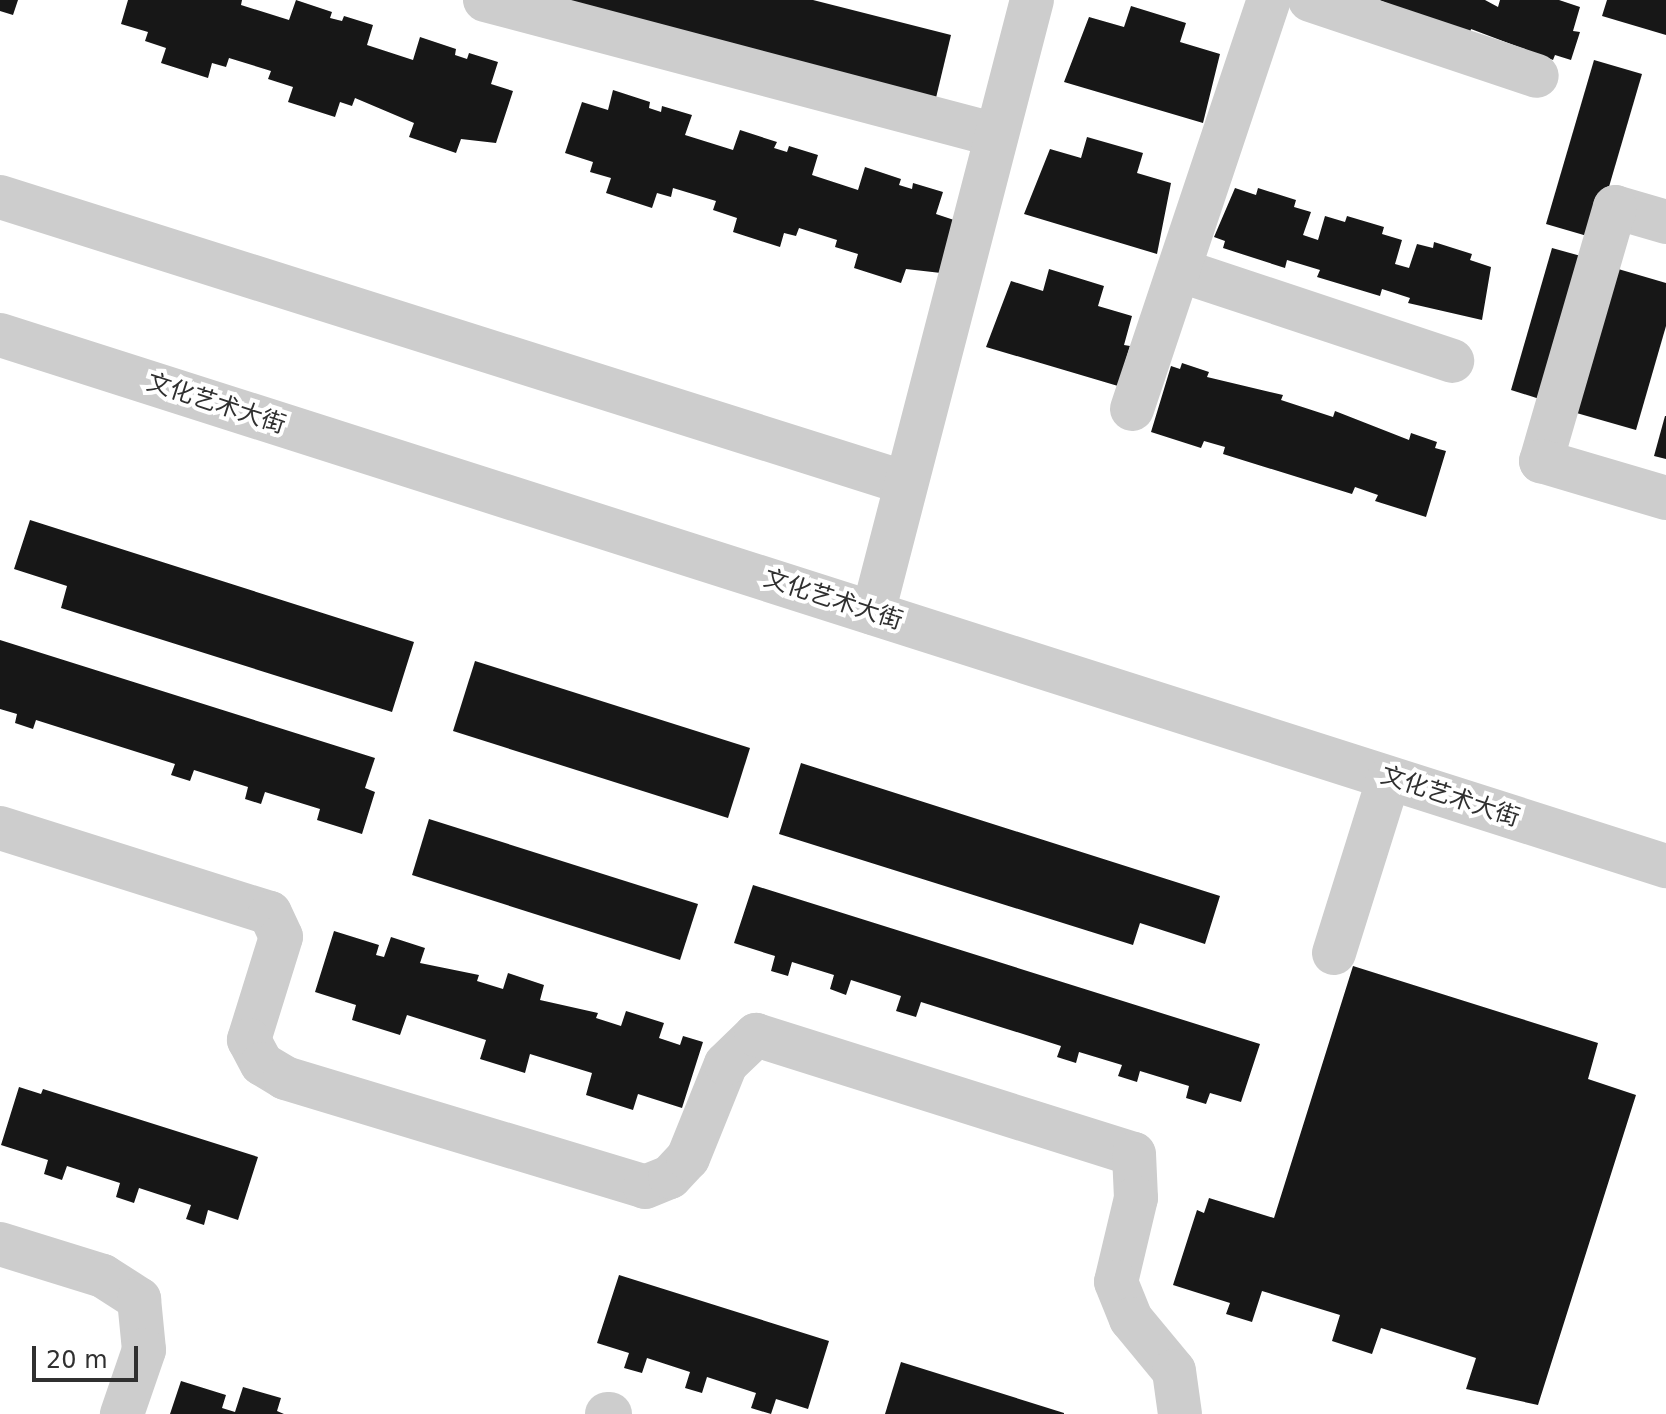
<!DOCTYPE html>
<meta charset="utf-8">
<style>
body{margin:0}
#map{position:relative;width:1666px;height:1414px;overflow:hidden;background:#fff;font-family:"DejaVu Sans","Noto Sans SC",sans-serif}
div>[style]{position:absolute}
.building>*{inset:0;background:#171717}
.minor>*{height:44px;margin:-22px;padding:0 22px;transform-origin:22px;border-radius:22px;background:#cdcdcd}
span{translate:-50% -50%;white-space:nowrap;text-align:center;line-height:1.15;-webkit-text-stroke:8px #fff;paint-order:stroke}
.street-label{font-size:24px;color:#303030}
.scale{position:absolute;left:32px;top:1346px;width:106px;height:36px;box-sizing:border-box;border:4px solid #303030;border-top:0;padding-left:10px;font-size:24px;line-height:28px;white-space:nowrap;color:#303030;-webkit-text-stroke:6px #fff;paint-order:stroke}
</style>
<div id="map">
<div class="building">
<div style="clip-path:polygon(0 0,18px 0,13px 15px,0 11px)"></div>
<div style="clip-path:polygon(128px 0,242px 0,241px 5px,289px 20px,296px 0,332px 12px,330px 18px,342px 21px,344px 16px,373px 25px,367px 45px,413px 60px,420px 37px,456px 49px,455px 55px,467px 59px,469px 53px,498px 62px,491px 84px,513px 91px,496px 143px,461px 139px,456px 153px,409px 137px,414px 123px,355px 98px,352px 106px,340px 102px,335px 117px,288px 102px,293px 87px,268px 79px,271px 71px,229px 58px,226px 67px,212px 63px,208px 78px,161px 63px,166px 48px,145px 41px,148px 32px,121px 24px)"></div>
<div style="clip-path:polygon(538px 0,813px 0,951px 35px,935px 102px)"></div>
<div style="clip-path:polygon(1379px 0,1485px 0,1498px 7px,1500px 0,1559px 0,1580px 7px,1573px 31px,1580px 32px,1571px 60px,1555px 55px,1553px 60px,1471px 29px,1469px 36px)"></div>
<div style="clip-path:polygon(1607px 0,1666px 0,1666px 35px,1602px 16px)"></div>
<div style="clip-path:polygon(1131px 6px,1186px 23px,1180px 42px,1220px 54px,1203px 123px,1064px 82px,1089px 17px,1124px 27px)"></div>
<div style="clip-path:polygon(1594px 60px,1642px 74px,1594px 238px,1546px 224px)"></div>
<div style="clip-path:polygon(613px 90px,650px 102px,649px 108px,661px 112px,662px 106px,692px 115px,685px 135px,733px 150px,740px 130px,777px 142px,774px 148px,787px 152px,789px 146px,818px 155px,812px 175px,858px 190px,865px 167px,901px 179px,899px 185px,912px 189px,913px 183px,943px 192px,936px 214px,957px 221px,941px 273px,906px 269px,901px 283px,854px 268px,858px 254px,835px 247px,837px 240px,799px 228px,796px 236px,784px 233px,780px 247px,733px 232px,737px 218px,713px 210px,716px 201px,673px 188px,671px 197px,657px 193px,652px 208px,606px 193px,611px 178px,590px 172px,593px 162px,565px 153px,582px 102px,608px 110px)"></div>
<div style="clip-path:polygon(1087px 137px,1143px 153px,1137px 173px,1171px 183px,1157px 254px,1024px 214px,1050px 149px,1081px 158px)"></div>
<div style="clip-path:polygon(1235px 188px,1256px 195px,1258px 188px,1296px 200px,1294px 207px,1311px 212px,1303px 235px,1318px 240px,1325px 216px,1345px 222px,1347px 216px,1384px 227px,1382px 234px,1402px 240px,1395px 264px,1409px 268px,1417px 244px,1433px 248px,1434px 242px,1472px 254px,1470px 260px,1491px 267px,1482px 320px,1408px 303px,1410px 298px,1382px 289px,1380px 296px,1317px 277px,1320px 270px,1287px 260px,1285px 268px,1223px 248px,1225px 241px,1214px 237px)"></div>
<div style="clip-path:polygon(1552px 248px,1588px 258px,1546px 401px,1511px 390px)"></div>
<div style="clip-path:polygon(1608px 266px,1666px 283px,1666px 326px,1636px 430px,1566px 410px)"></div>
<div style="clip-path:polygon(1049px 269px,1104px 286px,1098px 306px,1132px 316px,1124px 345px,1130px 346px,1118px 386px,986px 347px,1011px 281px,1043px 291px)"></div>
<div style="clip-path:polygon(1182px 363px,1209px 372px,1207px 377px,1283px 395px,1281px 400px,1333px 417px,1335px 411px,1409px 440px,1411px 433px,1437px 442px,1435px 448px,1446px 451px,1426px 517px,1375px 501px,1378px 495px,1355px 487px,1352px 494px,1223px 454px,1225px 447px,1204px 441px,1201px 448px,1151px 432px,1171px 366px,1180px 369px)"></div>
<div style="clip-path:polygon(1665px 416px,1666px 416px,1666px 459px,1654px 456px)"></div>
<div style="clip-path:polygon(30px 520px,414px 642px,392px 712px,61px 608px,67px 586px,14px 569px)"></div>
<div style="clip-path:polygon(0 640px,375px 758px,365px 788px,375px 792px,362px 834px,317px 820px,320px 809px,265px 792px,261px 804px,245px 799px,248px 787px,194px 770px,190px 781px,171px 775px,175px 764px,36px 720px,33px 729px,15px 723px,17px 714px,0 709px)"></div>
<div style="clip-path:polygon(475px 661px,750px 748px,728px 818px,453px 731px)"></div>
<div style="clip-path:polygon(801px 763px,1220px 896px,1205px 944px,1140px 923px,1133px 945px,779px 834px)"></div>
<div style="clip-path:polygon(429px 819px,698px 904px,680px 960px,412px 875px)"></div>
<div style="clip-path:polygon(753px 885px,1260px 1044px,1241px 1102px,1210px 1093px,1206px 1104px,1186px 1098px,1189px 1086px,1140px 1071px,1137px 1082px,1118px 1076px,1122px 1065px,1079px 1052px,1076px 1063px,1057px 1057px,1061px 1046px,921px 1002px,916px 1017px,896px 1011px,901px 996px,851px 980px,846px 995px,830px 989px,834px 975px,792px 962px,788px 976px,771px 971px,775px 956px,734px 943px)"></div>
<div style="clip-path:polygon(334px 931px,379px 945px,376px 955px,384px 957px,391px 937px,425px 948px,420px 963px,479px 975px,477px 981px,503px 989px,508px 973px,544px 985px,540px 1000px,598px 1013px,596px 1018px,621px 1026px,626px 1011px,664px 1023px,659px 1038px,680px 1045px,683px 1036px,703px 1042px,682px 1108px,638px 1094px,633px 1110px,586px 1095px,592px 1073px,530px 1054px,525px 1073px,480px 1059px,486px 1040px,407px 1015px,400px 1035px,352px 1020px,356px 1005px,315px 992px)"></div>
<div style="clip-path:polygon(1353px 966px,1598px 1043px,1588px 1079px,1636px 1095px,1538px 1405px,1466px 1389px,1476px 1358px,1381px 1328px,1372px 1354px,1332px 1341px,1340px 1315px,1262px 1291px,1252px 1322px,1226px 1314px,1230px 1303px,1173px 1285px,1197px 1210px,1204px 1213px,1209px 1198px,1274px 1218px)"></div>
<div style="clip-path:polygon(19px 1087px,41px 1094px,43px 1089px,258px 1157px,238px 1220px,208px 1210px,204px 1225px,186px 1219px,191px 1205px,139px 1188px,134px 1203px,116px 1197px,120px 1183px,67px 1166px,62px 1180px,44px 1174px,48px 1160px,1px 1145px)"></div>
<div style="clip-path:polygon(619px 1275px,829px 1341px,808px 1409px,776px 1399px,771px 1414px,751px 1408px,756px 1393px,707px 1377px,702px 1393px,685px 1388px,690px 1372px,647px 1358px,642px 1373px,624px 1368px,629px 1353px,597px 1343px)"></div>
<div style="clip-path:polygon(901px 1362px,1064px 1413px,1064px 1414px,885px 1414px)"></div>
<div style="clip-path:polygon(181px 1381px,226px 1395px,222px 1408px,235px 1412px,243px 1387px,281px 1398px,277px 1411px,284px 1414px,170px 1414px)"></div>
</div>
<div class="minor">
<div style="left:485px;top:0;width:529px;rotate:14.8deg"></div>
<div style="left:1310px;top:0;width:239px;rotate:18.5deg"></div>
<div style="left:0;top:197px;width:950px;rotate:17.52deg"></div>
<div style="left:1666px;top:222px;width:53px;rotate:-163.6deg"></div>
<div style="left:1615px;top:207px;width:265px;rotate:106.2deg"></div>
<div style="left:1541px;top:461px;width:130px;rotate:16.5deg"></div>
<div style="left:1179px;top:270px;width:288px;rotate:18.4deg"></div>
<div style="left:0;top:335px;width:1749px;rotate:17.68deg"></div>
<div style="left:1132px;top:409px;width:431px;rotate:-71.5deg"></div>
<div style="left:873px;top:613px;width:633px;rotate:-75.46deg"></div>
<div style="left:0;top:828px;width:283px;rotate:17.5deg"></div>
<div style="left:270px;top:913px;width:26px;rotate:65deg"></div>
<div style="left:281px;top:937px;width:108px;rotate:107.3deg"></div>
<div style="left:249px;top:1040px;width:27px;rotate:62deg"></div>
<div style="left:262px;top:1064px;width:27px;rotate:31deg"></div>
<div style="left:285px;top:1078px;width:376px;rotate:16.8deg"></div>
<div style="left:645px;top:1187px;width:27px;rotate:-22deg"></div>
<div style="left:670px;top:1177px;width:26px;rotate:-47deg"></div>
<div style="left:688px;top:1158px;width:101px;rotate:-68deg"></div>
<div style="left:726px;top:1064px;width:42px;rotate:-44deg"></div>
<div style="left:756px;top:1035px;width:396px;rotate:17.5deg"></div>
<div style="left:1134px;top:1154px;width:44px;rotate:87.4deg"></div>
<div style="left:1136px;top:1198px;width:86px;rotate:103.4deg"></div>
<div style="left:1116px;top:1282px;width:40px;rotate:68deg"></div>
<div style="left:1131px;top:1319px;width:67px;rotate:50.4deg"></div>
<div style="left:1174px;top:1371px;width:43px;rotate:82.1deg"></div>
<div style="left:1334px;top:953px;width:183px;rotate:-72.6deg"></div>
<div style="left:0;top:1244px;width:108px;rotate:17.3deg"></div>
<div style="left:103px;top:1276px;width:43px;rotate:32.6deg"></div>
<div style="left:139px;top:1299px;width:51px;rotate:84.4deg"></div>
<div style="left:144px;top:1350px;width:68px;rotate:109deg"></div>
<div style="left:607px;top:1414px;width:3px"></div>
</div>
<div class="street-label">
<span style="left:216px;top:404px;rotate:18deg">文化艺术大街</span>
<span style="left:833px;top:600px;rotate:18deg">文化艺术大街</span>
<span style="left:1450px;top:797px;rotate:18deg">文化艺术大街</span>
</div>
<div class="scale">20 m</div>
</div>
